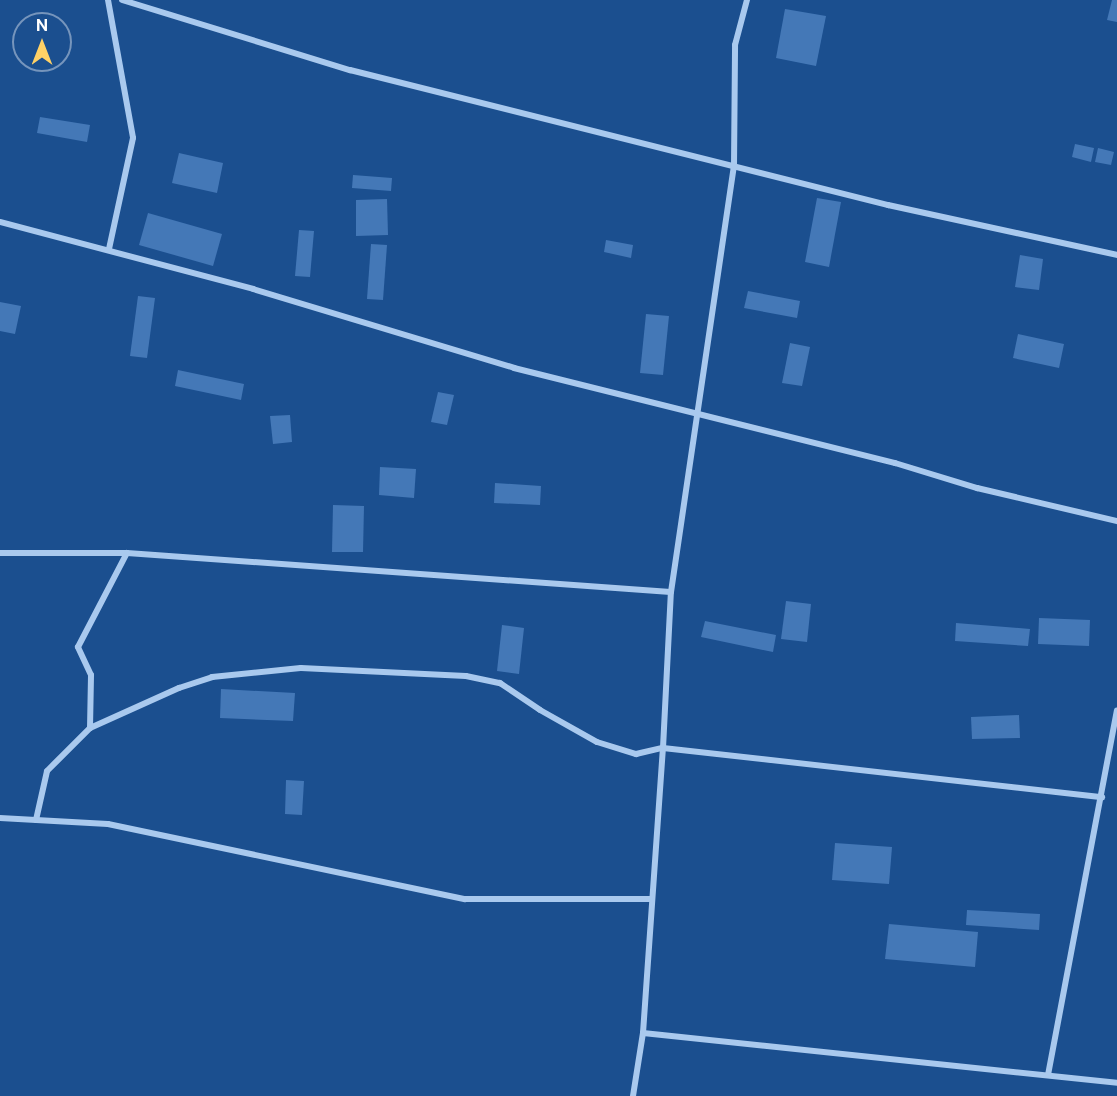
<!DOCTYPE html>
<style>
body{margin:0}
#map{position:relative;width:1117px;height:1096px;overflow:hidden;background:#1b4f8f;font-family:"Public Sans",sans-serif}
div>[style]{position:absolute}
.building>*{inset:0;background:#4478b7}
.street>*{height:6px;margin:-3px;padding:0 3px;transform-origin:3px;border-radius:3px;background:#a9c9ee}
span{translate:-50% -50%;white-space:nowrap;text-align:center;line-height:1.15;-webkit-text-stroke:4.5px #1b4f8f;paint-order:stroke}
.north{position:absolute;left:12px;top:12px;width:60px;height:60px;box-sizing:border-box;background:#1b4f8f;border:2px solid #7695bc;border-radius:50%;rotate:0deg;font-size:16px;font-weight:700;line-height:24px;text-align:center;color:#fff}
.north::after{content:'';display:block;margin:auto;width:21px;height:27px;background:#ffd166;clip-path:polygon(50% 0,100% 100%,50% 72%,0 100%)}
</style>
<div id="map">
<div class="building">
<div style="clip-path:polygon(1112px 0,1117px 0,1117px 22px,1107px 20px)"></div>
<div style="clip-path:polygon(785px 9px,826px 16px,816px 66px,776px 58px)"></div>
<div style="clip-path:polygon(40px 117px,90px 125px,87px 142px,37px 133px)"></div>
<div style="clip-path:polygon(1075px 144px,1094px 148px,1091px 162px,1072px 157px)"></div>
<div style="clip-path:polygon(1098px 148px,1114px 152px,1111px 165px,1095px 162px)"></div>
<div style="clip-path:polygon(179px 153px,223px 163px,217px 193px,172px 183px)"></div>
<div style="clip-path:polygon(353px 175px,392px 178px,391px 191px,352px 188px)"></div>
<div style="clip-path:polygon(817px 198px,841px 202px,829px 267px,805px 262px)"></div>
<div style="clip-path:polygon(387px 199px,388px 235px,356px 236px,356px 200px)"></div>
<div style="clip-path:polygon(148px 213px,222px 234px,213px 266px,139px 245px)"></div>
<div style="clip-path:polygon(299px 230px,314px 231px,310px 277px,295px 276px)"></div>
<div style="clip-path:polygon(606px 240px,633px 245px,631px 258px,604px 252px)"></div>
<div style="clip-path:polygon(371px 244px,387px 245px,383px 300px,367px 299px)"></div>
<div style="clip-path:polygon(1020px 255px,1043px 259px,1039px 290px,1015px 287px)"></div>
<div style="clip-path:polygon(748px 291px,800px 301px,797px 318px,744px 308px)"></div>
<div style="clip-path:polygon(138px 296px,155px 298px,147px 358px,130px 356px)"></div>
<div style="clip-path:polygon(0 302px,21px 306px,15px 334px,0 331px)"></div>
<div style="clip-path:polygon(646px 314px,669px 316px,663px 375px,640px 373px)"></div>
<div style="clip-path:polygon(1018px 334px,1064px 344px,1059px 368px,1013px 358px)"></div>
<div style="clip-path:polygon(790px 343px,810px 347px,802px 386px,782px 383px)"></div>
<div style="clip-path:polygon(178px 370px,244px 384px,241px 400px,175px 386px)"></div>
<div style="clip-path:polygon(438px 392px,454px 395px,447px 425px,431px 422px)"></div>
<div style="clip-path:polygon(290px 415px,292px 442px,273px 444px,270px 416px)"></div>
<div style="clip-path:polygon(380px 467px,416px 469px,414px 498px,379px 495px)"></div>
<div style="clip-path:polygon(495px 483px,541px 486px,540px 505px,494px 503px)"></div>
<div style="clip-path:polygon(333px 505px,364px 506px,363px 552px,332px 552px)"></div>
<div style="clip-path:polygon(786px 601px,811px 604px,807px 642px,781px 639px)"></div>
<div style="clip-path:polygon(1039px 618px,1090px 620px,1089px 646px,1038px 644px)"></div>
<div style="clip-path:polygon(705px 621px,776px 635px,773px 652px,701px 637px)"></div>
<div style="clip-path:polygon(956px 623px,1030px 629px,1028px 646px,955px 641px)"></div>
<div style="clip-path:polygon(502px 625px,524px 628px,519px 674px,497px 671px)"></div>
<div style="clip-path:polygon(221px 689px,295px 693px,293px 721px,220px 718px)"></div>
<div style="clip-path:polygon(1019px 715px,1020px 738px,972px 739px,971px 717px)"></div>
<div style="clip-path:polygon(286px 780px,304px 781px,302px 815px,285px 814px)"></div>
<div style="clip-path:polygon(835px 843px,892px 847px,889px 884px,832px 880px)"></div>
<div style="clip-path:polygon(967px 910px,1040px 914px,1039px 930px,966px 925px)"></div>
<div style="clip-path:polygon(889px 924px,978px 932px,975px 967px,885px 959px)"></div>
</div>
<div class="street">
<div style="left:108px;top:0;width:140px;rotate:79.7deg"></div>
<div style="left:133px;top:138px;width:114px;rotate:102.2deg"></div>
<div style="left:122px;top:0;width:239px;rotate:17.1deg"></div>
<div style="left:350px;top:70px;width:555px;rotate:14.09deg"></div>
<div style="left:888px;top:205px;width:234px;rotate:12.3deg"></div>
<div style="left:0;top:222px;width:262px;rotate:14.8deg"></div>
<div style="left:253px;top:289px;width:273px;rotate:16.8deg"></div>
<div style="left:514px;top:368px;width:393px;rotate:14deg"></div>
<div style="left:895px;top:463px;width:86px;rotate:17deg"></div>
<div style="left:977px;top:488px;width:144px;rotate:13.3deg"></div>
<div style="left:0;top:553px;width:127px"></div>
<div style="left:127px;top:553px;width:545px;rotate:4.1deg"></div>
<div style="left:90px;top:728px;width:98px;rotate:-24.2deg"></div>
<div style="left:179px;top:688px;width:35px;rotate:-18deg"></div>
<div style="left:212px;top:677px;width:89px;rotate:-5.8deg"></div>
<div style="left:301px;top:668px;width:165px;rotate:2.8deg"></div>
<div style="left:466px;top:676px;width:35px;rotate:12deg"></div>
<div style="left:500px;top:683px;width:48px;rotate:34deg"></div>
<div style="left:540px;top:710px;width:65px;rotate:29.3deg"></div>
<div style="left:597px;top:742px;width:41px;rotate:17.1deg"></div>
<div style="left:636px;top:754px;width:28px;rotate:-13deg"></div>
<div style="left:663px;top:748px;width:442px;rotate:6.4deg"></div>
<div style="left:0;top:818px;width:108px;rotate:3.2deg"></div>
<div style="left:108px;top:824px;width:365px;rotate:11.9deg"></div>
<div style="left:465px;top:899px;width:185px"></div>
<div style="left:36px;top:820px;width:50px;rotate:-77.3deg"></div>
<div style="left:47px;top:771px;width:61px;rotate:-45deg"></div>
<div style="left:90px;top:728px;width:53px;rotate:-88.9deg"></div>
<div style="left:91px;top:675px;width:31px;rotate:-115deg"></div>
<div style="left:78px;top:647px;width:106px;rotate:-62.5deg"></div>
<div style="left:643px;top:1033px;width:477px;rotate:6deg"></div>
<div style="left:1048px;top:1075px;width:371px;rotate:-79.3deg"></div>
<div style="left:633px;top:1096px;width:64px;rotate:-81deg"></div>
<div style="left:643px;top:1033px;width:286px;rotate:-86deg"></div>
<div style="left:663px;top:748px;width:156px;rotate:-87.1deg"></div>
<div style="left:671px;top:592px;width:431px;rotate:-81.6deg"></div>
<div style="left:734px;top:166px;width:121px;rotate:-89.5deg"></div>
<div style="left:735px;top:45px;width:47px;rotate:-75.1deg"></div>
</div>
<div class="north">N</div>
</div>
